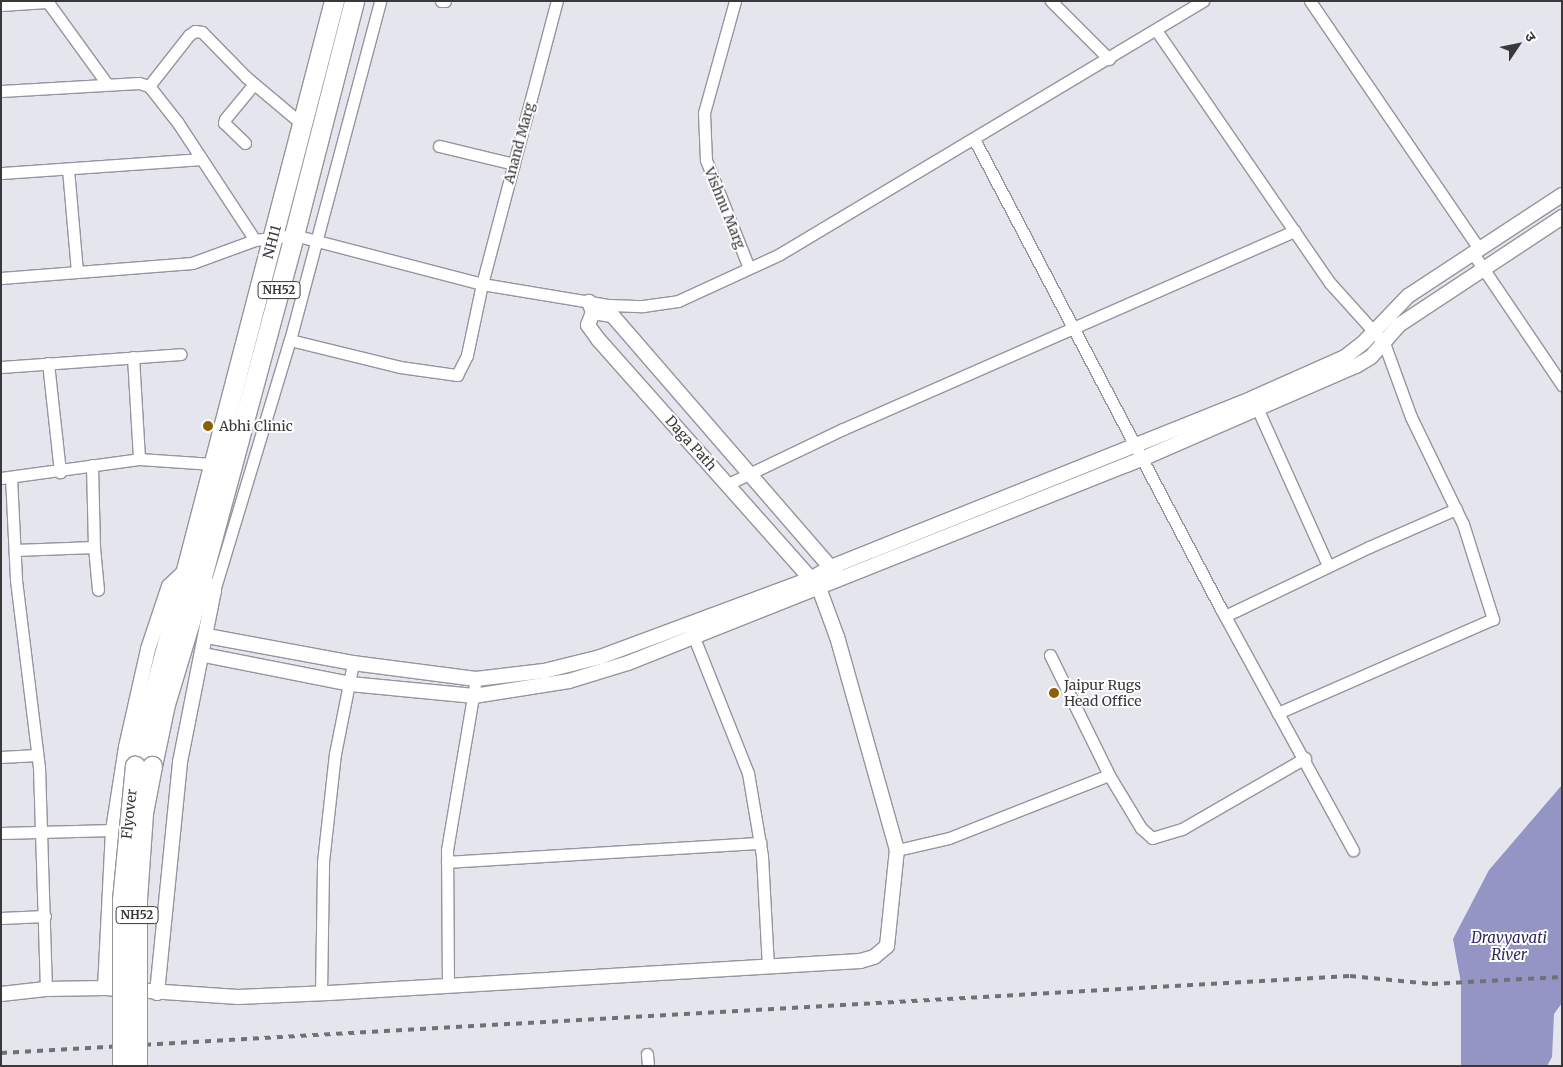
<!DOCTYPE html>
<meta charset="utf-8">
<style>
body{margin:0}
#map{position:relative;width:1563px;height:1067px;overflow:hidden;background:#e4e5ed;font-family:Merriweather,"Noto Sans Devanagari",serif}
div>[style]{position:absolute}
.water>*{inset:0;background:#9494c5}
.roads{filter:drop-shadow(1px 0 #95959d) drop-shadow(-1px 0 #95959d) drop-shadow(0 1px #95959d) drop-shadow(0 -1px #95959d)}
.minor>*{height:11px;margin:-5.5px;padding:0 5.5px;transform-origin:5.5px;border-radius:5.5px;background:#fff}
.tertiary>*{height:14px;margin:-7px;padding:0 7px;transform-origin:7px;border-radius:7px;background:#fff}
.trunk>*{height:19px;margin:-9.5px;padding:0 9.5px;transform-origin:9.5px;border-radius:9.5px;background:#fff}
.rail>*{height:4px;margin-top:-2px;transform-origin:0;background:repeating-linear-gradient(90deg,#707175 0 6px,transparent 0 12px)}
.bridges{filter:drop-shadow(1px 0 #95959d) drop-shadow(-1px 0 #95959d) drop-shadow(0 1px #95959d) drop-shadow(0 -1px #95959d)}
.trunk-bridge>*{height:19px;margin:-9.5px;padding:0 9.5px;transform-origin:9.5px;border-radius:9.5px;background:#fff}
.dots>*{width:14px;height:14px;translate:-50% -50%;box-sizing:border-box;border:2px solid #fff;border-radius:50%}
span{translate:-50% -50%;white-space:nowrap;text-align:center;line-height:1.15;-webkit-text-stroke:4px #fff;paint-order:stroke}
.shield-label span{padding:1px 4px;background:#fff;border:1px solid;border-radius:4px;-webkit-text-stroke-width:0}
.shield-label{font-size:12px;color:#39393c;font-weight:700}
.street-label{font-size:14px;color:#39393c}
.poi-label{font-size:14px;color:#39393c}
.left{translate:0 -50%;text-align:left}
.water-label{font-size:15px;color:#2e2763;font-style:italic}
.frame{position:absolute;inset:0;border:2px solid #39393c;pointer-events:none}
.north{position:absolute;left:1493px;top:20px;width:50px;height:50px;-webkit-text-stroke:4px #fff;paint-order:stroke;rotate:56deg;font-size:14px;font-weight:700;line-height:20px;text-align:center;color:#39393c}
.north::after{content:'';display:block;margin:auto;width:18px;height:22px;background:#39393c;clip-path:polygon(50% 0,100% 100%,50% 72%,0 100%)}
</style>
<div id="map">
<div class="water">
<div style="clip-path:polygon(1562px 785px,1562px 1003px,1554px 1014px,1552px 1057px,1547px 1066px,1461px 1066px,1461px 983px,1453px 939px,1489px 870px)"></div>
</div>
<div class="roads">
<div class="minor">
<div style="left:47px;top:1px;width:102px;rotate:54.1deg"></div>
<div style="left:441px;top:1px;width:4px"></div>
<div style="left:735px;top:1px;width:116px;rotate:105.5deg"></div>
<div style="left:704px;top:113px;width:47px;rotate:87.6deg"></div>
<div style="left:706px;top:160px;width:116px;rotate:68.3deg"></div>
<div style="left:1051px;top:1px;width:82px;rotate:45deg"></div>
<div style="left:1310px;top:1px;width:298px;rotate:55.7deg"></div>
<div style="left:1px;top:5px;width:46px;rotate:-3.7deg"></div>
<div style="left:1156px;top:30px;width:307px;rotate:55.5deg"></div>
<div style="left:1330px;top:283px;width:81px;rotate:48deg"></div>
<div style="left:1384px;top:343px;width:79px;rotate:70deg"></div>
<div style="left:1411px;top:417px;width:119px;rotate:64.1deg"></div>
<div style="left:1463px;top:524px;width:100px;rotate:72.5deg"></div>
<div style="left:1493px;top:619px;width:235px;rotate:156.4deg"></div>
<div style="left:149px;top:86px;width:65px;rotate:-51.9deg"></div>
<div style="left:189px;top:35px;width:7px;rotate:-34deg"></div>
<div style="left:195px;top:31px;width:7px;rotate:8deg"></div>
<div style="left:202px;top:32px;width:63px;rotate:45.6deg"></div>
<div style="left:246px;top:77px;width:73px;rotate:40deg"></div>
<div style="left:1px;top:91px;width:138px;rotate:-3.3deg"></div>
<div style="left:139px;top:83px;width:10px;rotate:17deg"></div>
<div style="left:149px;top:86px;width:47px;rotate:51.9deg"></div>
<div style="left:178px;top:123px;width:140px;rotate:56.7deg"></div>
<div style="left:974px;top:139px;width:531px;rotate:62.28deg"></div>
<div style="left:1221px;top:609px;width:275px;rotate:61.3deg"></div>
<div style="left:245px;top:143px;width:29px;rotate:-136deg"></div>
<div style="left:224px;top:123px;width:4px;rotate:-76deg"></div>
<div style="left:225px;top:119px;width:45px;rotate:-50.4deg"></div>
<div style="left:439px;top:146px;width:77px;rotate:13.5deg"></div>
<div style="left:68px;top:169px;width:103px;rotate:85deg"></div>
<div style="left:1px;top:173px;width:200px;rotate:-4deg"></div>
<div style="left:1472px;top:252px;width:161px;rotate:55.9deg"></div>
<div style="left:1px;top:278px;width:192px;rotate:-4.5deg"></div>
<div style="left:192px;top:263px;width:67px;rotate:-20.1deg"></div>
<div style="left:255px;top:240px;width:39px;rotate:-7deg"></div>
<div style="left:294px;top:235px;width:194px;rotate:14.6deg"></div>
<div style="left:482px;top:284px;width:129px;rotate:9.4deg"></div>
<div style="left:609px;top:305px;width:34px;rotate:2deg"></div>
<div style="left:643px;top:306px;width:35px;rotate:-8deg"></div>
<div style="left:678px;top:301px;width:112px;rotate:-24.7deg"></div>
<div style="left:780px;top:254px;width:493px;rotate:-30.9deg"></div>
<div style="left:290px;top:340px;width:113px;rotate:13.8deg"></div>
<div style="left:400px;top:367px;width:58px;rotate:8deg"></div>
<div style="left:457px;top:375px;width:22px;rotate:-63deg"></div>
<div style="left:467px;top:355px;width:73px;rotate:-78.1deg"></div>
<div style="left:482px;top:284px;width:293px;rotate:-75.2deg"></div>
<div style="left:133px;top:357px;width:102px;rotate:86.6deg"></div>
<div style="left:48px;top:363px;width:110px;rotate:83.7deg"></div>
<div style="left:1px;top:367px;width:180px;rotate:-4.1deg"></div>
<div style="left:1254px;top:401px;width:181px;rotate:65.8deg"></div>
<div style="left:11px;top:477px;width:103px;rotate:87.2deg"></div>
<div style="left:16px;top:580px;width:188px;rotate:83deg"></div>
<div style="left:39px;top:767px;width:222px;rotate:88.2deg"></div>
<div style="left:1px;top:478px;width:139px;rotate:-7.8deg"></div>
<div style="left:139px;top:459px;width:74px;rotate:3.9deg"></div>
<div style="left:728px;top:484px;width:127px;rotate:-25.6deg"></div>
<div style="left:843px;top:429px;width:493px;rotate:-23.7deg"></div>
<div style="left:94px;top:547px;width:43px;rotate:84.7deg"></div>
<div style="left:15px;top:550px;width:79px;rotate:-2.2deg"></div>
<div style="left:94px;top:547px;width:82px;rotate:-91.4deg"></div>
<div style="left:214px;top:591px;width:262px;rotate:-73.2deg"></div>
<div style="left:290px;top:340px;width:351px;rotate:-75.1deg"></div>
<div style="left:1225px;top:616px;width:160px;rotate:-25.6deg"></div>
<div style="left:1369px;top:547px;width:95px;rotate:-23.6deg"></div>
<div style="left:691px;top:630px;width:154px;rotate:68.3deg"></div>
<div style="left:748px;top:773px;width:84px;rotate:80.4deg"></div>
<div style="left:762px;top:856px;width:110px;rotate:86.9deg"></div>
<div style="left:1050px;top:655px;width:134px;rotate:63.8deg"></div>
<div style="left:1109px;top:775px;width:62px;rotate:58.9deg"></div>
<div style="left:1141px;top:828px;width:15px;rotate:42deg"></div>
<div style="left:1152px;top:838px;width:31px;rotate:-17deg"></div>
<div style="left:1182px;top:829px;width:142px;rotate:-30deg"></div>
<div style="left:1px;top:757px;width:36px;rotate:-3deg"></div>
<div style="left:1px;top:833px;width:112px;rotate:-1.5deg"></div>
<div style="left:897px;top:850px;width:53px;rotate:-13deg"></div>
<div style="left:949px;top:838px;width:172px;rotate:-21.5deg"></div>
<div style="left:447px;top:862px;width:314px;rotate:-3.5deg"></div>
<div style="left:1px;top:918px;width:44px;rotate:-2.6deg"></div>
<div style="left:448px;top:985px;width:135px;rotate:-90.4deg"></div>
<div style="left:447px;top:850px;width:173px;rotate:-80.4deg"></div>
<div style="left:321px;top:994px;width:132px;rotate:-89.1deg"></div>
<div style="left:323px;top:862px;width:109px;rotate:-83.7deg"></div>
<div style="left:335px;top:754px;width:93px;rotate:-78.8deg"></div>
<div style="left:647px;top:1054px;width:12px;rotate:85deg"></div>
</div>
<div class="tertiary">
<div style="left:593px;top:312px;width:19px;rotate:9deg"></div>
<div style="left:612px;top:315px;width:342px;rotate:49.1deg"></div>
<div style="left:207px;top:636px;width:148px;rotate:10.5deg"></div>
<div style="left:353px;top:663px;width:124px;rotate:7.4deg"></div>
<div style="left:476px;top:679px;width:68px;rotate:-6.7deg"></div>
<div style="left:544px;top:671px;width:58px;rotate:-14deg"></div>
<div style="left:600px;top:657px;width:226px;rotate:-20.4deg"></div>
<div style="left:812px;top:578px;width:22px;rotate:-30deg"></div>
<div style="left:831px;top:567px;width:455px;rotate:-21.8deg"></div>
<div style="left:1253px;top:398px;width:101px;rotate:-24deg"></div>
<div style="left:1345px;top:357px;width:24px;rotate:-38deg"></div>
<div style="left:1364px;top:342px;width:64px;rotate:-46.3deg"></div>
<div style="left:1408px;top:296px;width:184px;rotate:-33.3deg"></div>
<div style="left:204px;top:655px;width:149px;rotate:11.2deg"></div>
<div style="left:350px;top:684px;width:125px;rotate:5.5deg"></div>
<div style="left:474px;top:696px;width:96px;rotate:-9deg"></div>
<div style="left:569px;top:681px;width:62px;rotate:-17deg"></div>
<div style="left:628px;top:663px;width:555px;rotate:-21.67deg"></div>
<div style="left:1144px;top:458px;width:231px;rotate:-23.5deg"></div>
<div style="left:1356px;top:366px;width:17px;rotate:-31deg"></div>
<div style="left:1371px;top:357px;width:43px;rotate:-48.8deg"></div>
<div style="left:1399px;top:325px;width:196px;rotate:-33.5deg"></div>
<div style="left:105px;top:988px;width:158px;rotate:-87.1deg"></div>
<div style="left:113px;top:830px;width:84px;rotate:-81.1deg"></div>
<div style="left:126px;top:747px;width:100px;rotate:-77.3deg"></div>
<div style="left:148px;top:649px;width:66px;rotate:-71.6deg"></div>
<div style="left:169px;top:586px;width:23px;rotate:-43deg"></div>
<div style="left:157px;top:993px;width:232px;rotate:-84.3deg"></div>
<div style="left:180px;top:762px;width:174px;rotate:-78.8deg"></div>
<div style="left:214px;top:591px;width:18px;rotate:-131deg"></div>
<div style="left:1px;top:994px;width:45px;rotate:-6.3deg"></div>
<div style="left:46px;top:989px;width:59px;rotate:-1deg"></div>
<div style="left:105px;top:988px;width:133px;rotate:3.9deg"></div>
<div style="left:238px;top:997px;width:91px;rotate:-2.5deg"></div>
<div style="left:329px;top:993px;width:532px;rotate:-3.45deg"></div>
<div style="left:860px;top:961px;width:15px;rotate:-16deg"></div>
<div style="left:874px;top:957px;width:17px;rotate:-40deg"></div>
<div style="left:887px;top:946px;width:97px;rotate:-84.1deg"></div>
<div style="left:897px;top:850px;width:221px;rotate:-105.7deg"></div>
<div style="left:837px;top:637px;width:52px;rotate:-110.2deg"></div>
<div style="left:819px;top:588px;width:333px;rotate:-131.6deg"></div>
<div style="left:598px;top:339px;width:17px;rotate:-126deg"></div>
<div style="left:588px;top:325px;width:14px;rotate:-69deg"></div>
<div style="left:593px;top:312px;width:11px;rotate:-112deg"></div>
</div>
<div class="trunk">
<div style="left:135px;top:766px;width:790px;rotate:-75.42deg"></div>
<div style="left:152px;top:766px;width:63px;rotate:-78.2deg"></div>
<div style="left:165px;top:704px;width:87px;rotate:-73.2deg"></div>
<div style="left:190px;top:621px;width:400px;rotate:-74.9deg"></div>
<div style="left:294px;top:235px;width:242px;rotate:-75.6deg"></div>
</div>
</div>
<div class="rail">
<div style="left:1px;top:1053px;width:1351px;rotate:-3.27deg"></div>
<div style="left:1350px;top:976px;width:82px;rotate:5.6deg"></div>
<div style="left:1432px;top:984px;width:130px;rotate:-3.1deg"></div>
</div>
<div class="bridges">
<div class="trunk-bridge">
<div style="left:122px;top:1066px;width:166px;rotate:-90deg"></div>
<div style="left:122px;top:900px;width:135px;rotate:-84.5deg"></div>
<div style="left:137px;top:1066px;width:167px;rotate:-90deg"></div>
<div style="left:137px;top:899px;width:86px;rotate:-86deg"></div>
<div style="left:143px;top:813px;width:48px;rotate:-79.2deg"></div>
</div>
</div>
<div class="dots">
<div style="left:208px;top:426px;background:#8c5f05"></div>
<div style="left:1054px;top:693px;background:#8c5f05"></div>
</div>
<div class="shield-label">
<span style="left:279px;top:290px">NH52</span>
<span style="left:137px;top:915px">NH52</span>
</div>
<div class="street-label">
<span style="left:519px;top:143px;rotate:-75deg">Anand Marg</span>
<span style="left:725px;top:208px;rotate:68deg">Vishnu Marg</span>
<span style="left:272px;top:242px;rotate:-75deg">NH11</span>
<span style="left:691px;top:443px;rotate:48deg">Daga Path</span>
<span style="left:129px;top:814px;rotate:-84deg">Flyover</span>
</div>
<div class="poi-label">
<span class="left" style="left:219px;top:426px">Abhi Clinic</span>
<span class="left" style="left:1064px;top:693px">Jaipur Rugs<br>Head Office</span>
</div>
<div class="water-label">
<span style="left:1509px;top:946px">Dravyavati<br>River</span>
</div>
<div class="frame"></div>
<div class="north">उ</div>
</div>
